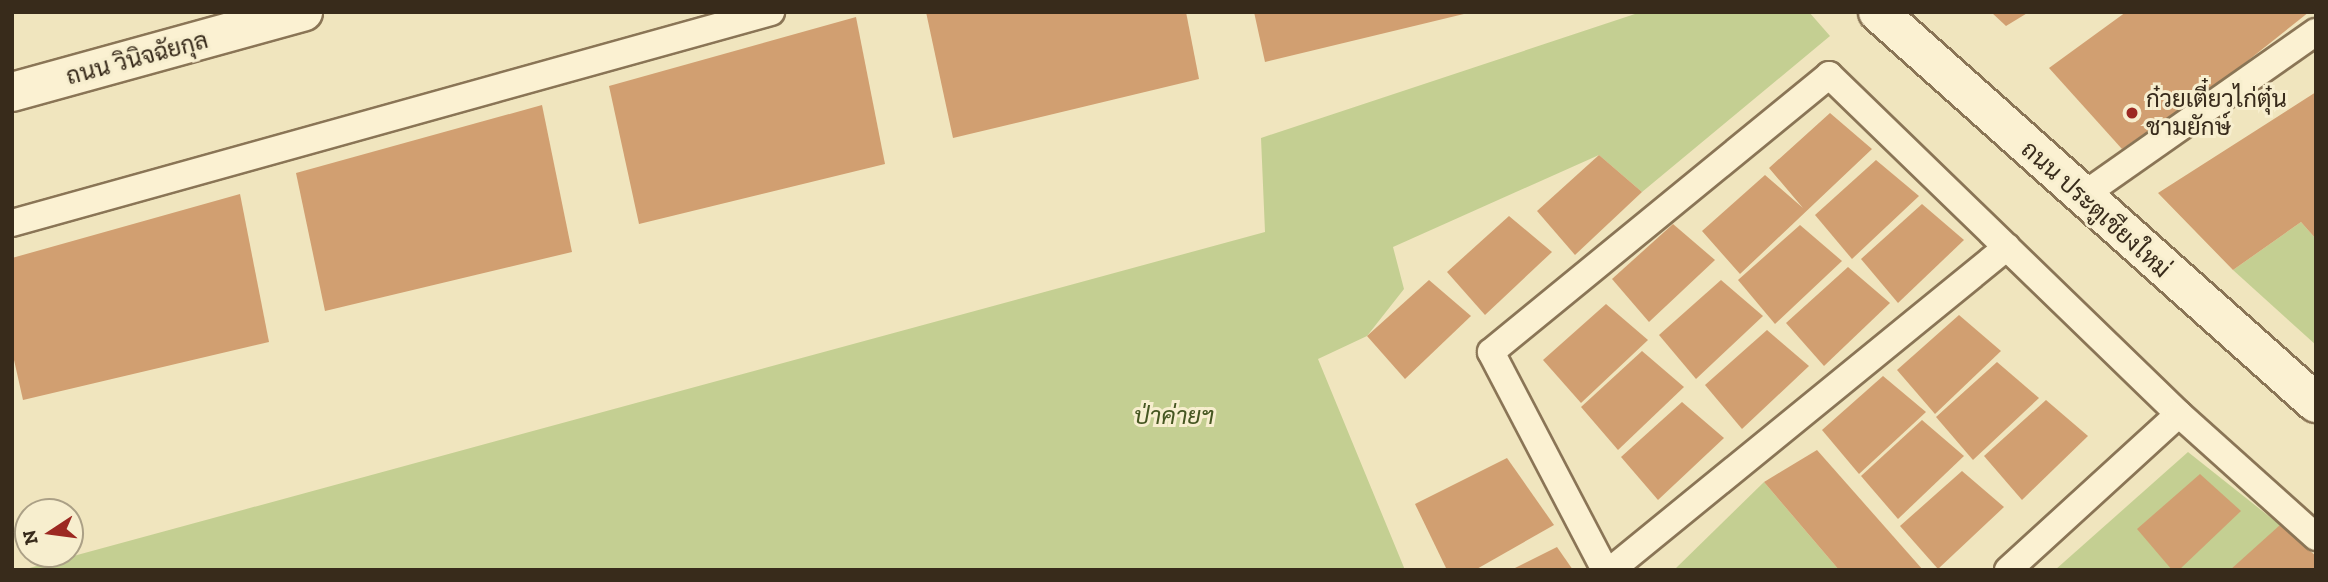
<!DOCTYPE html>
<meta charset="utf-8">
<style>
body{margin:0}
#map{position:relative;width:2328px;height:582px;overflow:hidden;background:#f0e5be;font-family:"Zilla Slab",Sarabun,serif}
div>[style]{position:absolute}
.green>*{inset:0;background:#c4cf92}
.building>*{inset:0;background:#d19f71}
.roads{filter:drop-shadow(2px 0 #8a7556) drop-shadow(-2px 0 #8a7556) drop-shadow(0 2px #8a7556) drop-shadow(0 -2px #8a7556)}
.service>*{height:26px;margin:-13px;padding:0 13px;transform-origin:13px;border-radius:13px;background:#fbf1d2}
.tertiary>*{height:38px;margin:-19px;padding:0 19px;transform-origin:19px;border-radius:19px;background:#fbf1d2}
.secondary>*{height:38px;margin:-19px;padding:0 19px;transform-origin:19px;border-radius:19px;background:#fbf1d2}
.dots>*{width:19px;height:19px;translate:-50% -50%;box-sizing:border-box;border:4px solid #f7eece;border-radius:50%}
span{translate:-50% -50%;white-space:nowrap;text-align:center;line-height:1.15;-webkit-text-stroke:6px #f7eece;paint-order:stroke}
.street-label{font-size:24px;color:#382b1b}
.poi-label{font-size:24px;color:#382b1b}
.left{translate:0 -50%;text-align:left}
.park-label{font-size:24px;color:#455621;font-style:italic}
.frame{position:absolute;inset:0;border:14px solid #382b1b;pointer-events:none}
.north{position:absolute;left:14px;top:498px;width:70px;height:70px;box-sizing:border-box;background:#f7eece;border:2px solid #aba086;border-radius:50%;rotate:257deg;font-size:19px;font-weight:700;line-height:28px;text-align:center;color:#382b1b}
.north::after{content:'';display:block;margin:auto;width:24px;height:32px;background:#9c2922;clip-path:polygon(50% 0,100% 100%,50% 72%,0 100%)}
</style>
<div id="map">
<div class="green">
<div style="clip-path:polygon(1641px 12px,1809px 12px,1830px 36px,1642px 192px,1599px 155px,1393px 247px,1404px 289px,1367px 336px,1318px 359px,1405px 570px,22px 570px,1265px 232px,1261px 138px)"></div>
<div style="clip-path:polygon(2301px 222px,2316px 239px,2316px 345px,2233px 270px)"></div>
<div style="clip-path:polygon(2188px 452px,2280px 525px,2254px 570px,2055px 570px)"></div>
<div style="clip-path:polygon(1764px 482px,1839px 570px,1674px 570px)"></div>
</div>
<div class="building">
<div style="clip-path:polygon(926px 12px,1186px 12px,1199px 79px,953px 138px)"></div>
<div style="clip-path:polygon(1254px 12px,1468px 12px,1468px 13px,1265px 62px)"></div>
<div style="clip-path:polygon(1991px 12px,2029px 12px,2006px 26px)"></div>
<div style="clip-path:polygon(2126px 12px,2309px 12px,2221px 82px,2122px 149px,2049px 68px)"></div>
<div style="clip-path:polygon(856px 17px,885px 164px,639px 224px,609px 86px)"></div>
<div style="clip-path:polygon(2316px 92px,2316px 239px,2301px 222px,2233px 270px,2158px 193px)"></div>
<div style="clip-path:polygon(542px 105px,572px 252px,325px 311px,296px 173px)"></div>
<div style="clip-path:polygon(1830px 113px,1872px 149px,1740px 274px,1702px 231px,1765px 175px,1803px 208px,1769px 168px)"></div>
<div style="clip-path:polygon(1599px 155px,1642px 192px,1575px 255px,1537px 211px)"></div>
<div style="clip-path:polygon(1876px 160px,1919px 196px,1852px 259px,1815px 215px)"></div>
<div style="clip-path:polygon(240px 194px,269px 342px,23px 400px,12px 351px,12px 258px)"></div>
<div style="clip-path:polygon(1922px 204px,1964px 240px,1898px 303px,1861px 259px)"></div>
<div style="clip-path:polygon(1509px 216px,1552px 252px,1485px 315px,1447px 272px)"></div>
<div style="clip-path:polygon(1673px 224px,1715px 260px,1649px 322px,1612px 279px)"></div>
<div style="clip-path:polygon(1800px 225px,1842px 261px,1775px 324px,1738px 280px)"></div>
<div style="clip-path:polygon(1848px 267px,1890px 303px,1824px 366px,1786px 323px)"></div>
<div style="clip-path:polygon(1429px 280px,1471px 316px,1405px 379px,1367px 336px)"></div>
<div style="clip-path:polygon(1721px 280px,1763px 316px,1696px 379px,1659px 335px)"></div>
<div style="clip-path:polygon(1606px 304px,1648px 340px,1581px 403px,1543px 360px)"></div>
<div style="clip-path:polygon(1959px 315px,2001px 351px,1935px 414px,1897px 370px)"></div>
<div style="clip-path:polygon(1767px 330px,1809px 366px,1742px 429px,1705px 385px)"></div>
<div style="clip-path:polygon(1642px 351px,1684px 387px,1618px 450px,1581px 407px)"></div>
<div style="clip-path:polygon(1997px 362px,2039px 398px,1973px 460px,1936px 417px)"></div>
<div style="clip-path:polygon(1883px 376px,1926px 412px,1859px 474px,1822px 430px)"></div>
<div style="clip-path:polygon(2046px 400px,2088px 436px,2022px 500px,1984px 456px)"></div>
<div style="clip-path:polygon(1682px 402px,1724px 438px,1658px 500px,1621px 457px)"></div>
<div style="clip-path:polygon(1922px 420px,1964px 456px,1898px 519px,1861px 476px)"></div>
<div style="clip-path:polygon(1817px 450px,1923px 570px,1839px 570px,1764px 482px)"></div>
<div style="clip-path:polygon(1507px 458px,1554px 525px,1475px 570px,1447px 570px,1415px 504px)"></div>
<div style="clip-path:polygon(1962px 471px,2004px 507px,1938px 569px,1900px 526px)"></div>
<div style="clip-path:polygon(2200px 474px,2241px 511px,2179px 570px,2172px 570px,2137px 529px)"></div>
<div style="clip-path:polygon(2280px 525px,2316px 556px,2314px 570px,2230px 570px)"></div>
<div style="clip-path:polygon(1557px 547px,1573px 570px,1511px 570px)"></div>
</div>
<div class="roads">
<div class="service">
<div style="left:2081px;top:197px;width:287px;rotate:-35.1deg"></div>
<div style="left:12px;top:223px;width:788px;rotate:-15.54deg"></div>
<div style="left:1605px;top:570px;width:246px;rotate:-117.6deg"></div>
<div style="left:1491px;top:352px;width:437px;rotate:-39.3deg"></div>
<div style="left:1829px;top:75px;width:487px;rotate:44.1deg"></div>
<div style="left:1611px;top:570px;width:511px;rotate:-39.2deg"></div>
<div style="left:2008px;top:570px;width:231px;rotate:-42.4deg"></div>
<div style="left:2179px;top:414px;width:184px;rotate:41.9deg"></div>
</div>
<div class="tertiary">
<div style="left:12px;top:92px;width:302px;rotate:-15.4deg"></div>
</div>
<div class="secondary">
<div style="left:1878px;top:12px;width:587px;rotate:41.76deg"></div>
</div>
</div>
<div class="dots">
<div style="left:2132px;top:113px;background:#9c2922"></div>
</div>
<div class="street-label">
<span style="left:137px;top:58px;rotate:-15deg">ถนน วินิจฉัยกุล</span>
<span style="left:2096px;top:209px;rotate:42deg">ถนน ประตูเชียงใหม่</span>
</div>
<div class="poi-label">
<span class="left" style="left:2146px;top:113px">ก๋วยเตี๋ยวไก่ตุ๋น<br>ชามยักษ์</span>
</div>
<div class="park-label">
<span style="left:1174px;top:416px">ป่าค่ายฯ</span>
</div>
<div class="frame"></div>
<div class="north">N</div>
</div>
